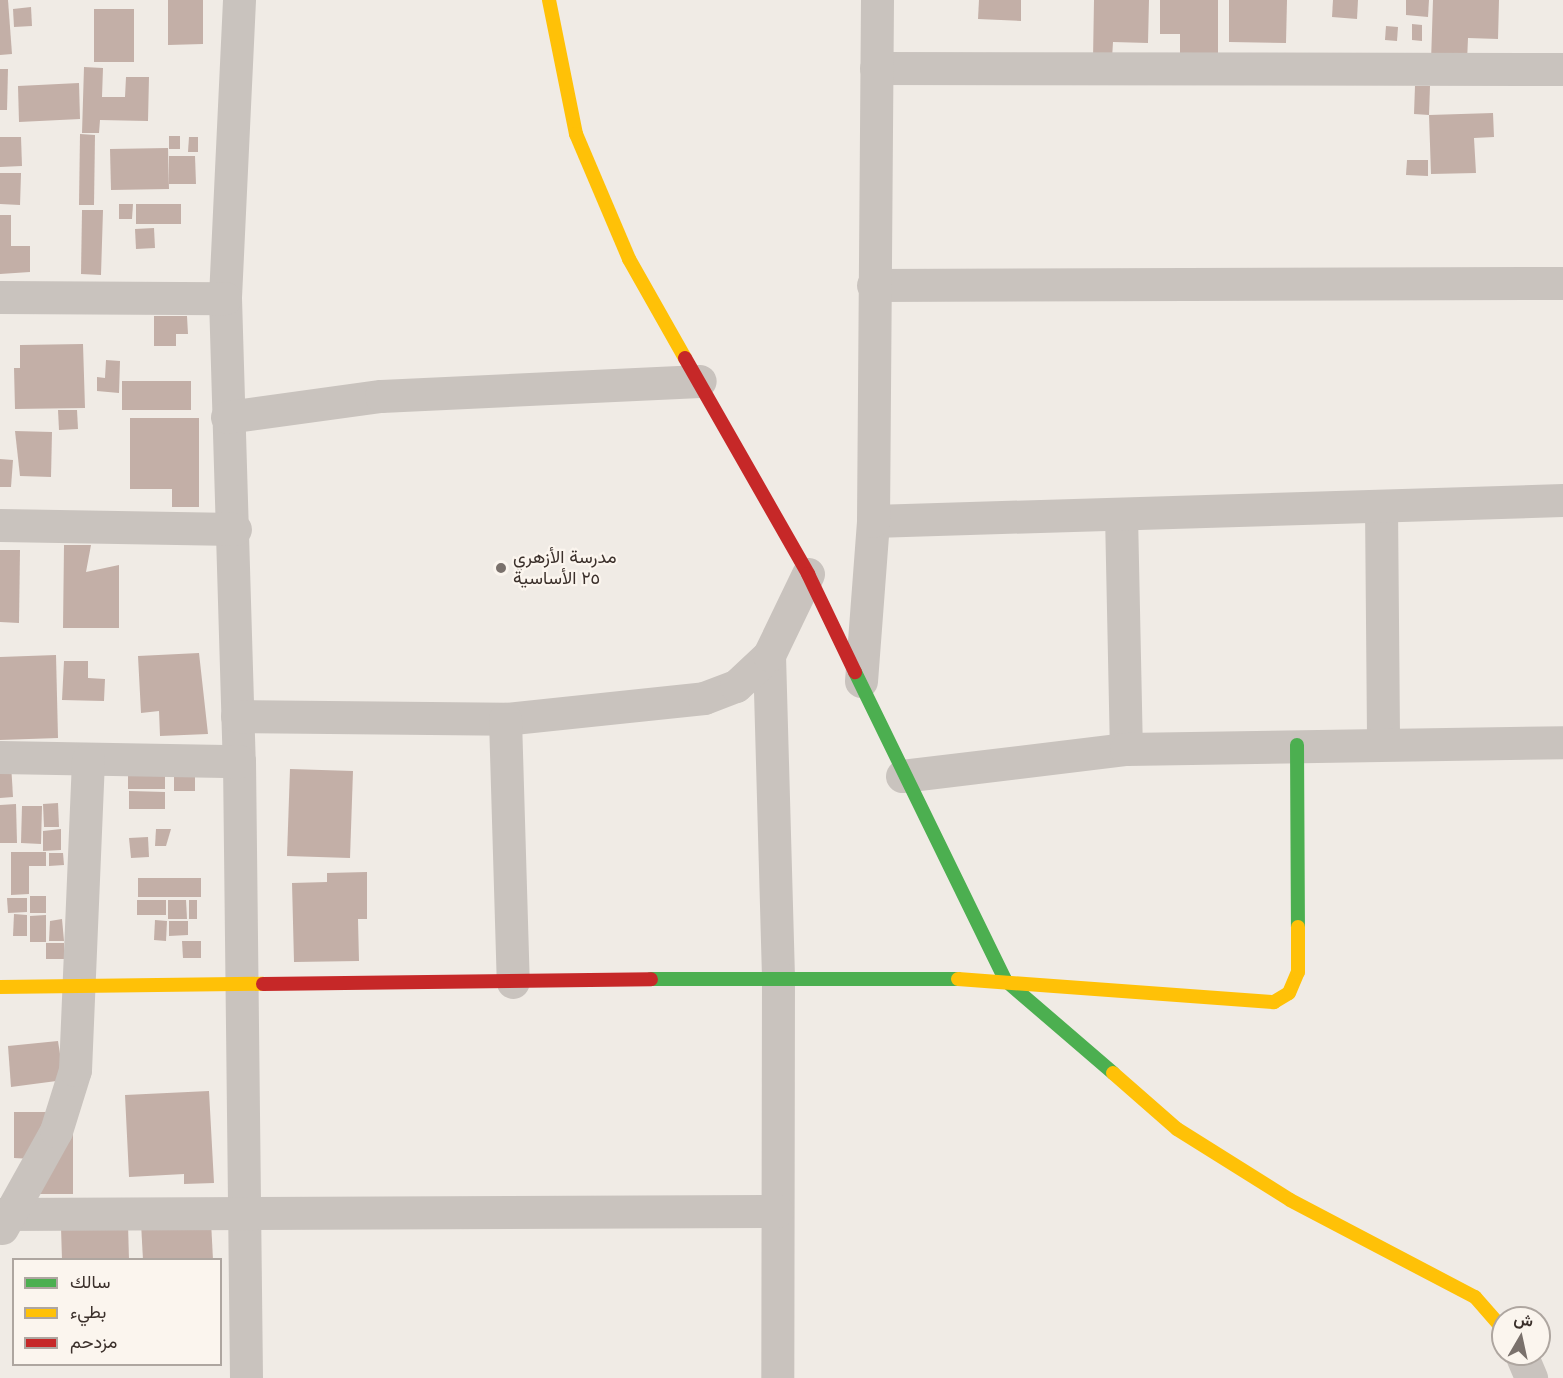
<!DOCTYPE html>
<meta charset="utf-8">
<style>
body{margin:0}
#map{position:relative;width:1563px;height:1378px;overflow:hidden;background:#f0ebe5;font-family:Poppins,Vazirmatn,sans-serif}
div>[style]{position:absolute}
.building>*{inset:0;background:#c3afa7}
.street>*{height:33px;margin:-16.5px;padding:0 16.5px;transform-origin:16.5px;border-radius:16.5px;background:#c9c3be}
.fast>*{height:14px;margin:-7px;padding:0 7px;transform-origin:7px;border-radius:7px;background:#4caf50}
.slow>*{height:14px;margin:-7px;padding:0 7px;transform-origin:7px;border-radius:7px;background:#ffc107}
.jam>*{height:14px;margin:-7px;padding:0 7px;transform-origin:7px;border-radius:7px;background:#c62828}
.dots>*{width:16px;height:16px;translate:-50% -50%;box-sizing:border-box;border:3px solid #fbf5ee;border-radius:50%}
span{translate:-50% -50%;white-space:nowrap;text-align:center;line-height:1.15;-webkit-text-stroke:4.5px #fbf5ee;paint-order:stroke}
.poi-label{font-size:18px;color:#3b302b}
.left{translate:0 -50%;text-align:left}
.legend{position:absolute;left:12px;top:1258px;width:210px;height:108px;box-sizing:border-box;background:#fbf5ee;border:2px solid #aea6a0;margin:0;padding:8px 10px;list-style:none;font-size:18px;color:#3b302b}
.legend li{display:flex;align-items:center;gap:12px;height:30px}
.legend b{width:30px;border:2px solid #aea6a0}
.north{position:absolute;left:1491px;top:1306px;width:60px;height:60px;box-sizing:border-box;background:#fbf5ee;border:2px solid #aea6a0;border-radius:50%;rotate:9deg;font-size:16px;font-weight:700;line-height:24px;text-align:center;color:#3b302b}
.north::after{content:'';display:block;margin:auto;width:21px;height:27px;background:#7a716c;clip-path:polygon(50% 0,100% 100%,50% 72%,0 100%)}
</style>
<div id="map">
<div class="building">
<div style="clip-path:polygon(0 0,8px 0,12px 54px,0 55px)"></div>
<div style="clip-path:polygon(168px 0,203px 0,203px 44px,168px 45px)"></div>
<div style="clip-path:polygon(979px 0,1021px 0,1021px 21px,978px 19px)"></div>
<div style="clip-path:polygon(1094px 0,1149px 0,1148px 43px,1113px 42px,1112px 59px,1093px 59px)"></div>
<div style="clip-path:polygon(1160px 0,1218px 0,1218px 59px,1180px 59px,1180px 34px,1160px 34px)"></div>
<div style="clip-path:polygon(1229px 0,1287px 0,1286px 43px,1229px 42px)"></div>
<div style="clip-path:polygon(1333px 0,1358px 0,1357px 19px,1332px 17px)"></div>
<div style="clip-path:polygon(1406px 0,1429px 0,1428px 17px,1406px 15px)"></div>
<div style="clip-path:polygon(1433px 0,1499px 0,1498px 39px,1468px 38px,1467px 62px,1431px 61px)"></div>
<div style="clip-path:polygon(31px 7px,32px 26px,14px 27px,13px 9px)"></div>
<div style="clip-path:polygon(94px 9px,134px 9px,134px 62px,94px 62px)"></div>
<div style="clip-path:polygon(1412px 24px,1422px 25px,1422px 41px,1412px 40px)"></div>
<div style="clip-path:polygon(1386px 26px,1398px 27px,1397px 41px,1385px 40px)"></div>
<div style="clip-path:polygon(84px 67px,103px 68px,102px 97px,125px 97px,126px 77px,149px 77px,148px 121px,100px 120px,99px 133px,82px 133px)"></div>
<div style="clip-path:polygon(0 69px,8px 69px,7px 110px,0 110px)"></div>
<div style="clip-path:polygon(79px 83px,80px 119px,19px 122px,18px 86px)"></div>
<div style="clip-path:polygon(1415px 86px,1430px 86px,1429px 115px,1414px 114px)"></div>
<div style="clip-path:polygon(1493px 113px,1494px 137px,1474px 138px,1476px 173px,1431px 174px,1429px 115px)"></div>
<div style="clip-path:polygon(80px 134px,95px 135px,94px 205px,79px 205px)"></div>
<div style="clip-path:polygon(169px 136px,180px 136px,180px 149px,169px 149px)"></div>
<div style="clip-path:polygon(0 137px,21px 137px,22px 166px,0 167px)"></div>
<div style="clip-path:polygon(189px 137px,198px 137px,198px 152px,188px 152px)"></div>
<div style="clip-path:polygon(168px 148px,169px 189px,111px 190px,110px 149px)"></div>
<div style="clip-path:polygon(169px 156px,195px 156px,196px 184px,169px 184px)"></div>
<div style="clip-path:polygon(1407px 160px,1428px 160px,1428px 176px,1406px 175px)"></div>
<div style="clip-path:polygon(0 173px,21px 173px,20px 205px,0 204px)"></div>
<div style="clip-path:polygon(119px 204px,133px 204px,132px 219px,119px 219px)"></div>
<div style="clip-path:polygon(136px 204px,181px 204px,181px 224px,136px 224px)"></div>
<div style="clip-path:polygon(82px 210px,103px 210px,101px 275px,81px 274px)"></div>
<div style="clip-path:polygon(0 215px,11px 215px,11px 246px,30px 246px,30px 272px,0 274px)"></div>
<div style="clip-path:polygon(154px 228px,155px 248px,136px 249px,135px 229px)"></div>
<div style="clip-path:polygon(154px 316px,187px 316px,188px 334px,176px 334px,176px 346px,154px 346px)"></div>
<div style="clip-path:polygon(83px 344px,85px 408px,15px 409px,14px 368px,20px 368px,20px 345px)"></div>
<div style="clip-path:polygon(106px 360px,120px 361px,119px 393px,97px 391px,97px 377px,105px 378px)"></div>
<div style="clip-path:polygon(122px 381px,191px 381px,191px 410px,122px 410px)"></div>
<div style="clip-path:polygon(58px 410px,77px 410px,78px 429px,59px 430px)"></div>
<div style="clip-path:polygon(130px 418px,199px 418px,199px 507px,172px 507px,172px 489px,130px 489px)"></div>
<div style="clip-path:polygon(15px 431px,52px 432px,51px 477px,20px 476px)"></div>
<div style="clip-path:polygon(0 459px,13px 460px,11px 487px,0 487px)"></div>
<div style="clip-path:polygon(64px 545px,91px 545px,86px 572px,119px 565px,119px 628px,63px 628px)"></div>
<div style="clip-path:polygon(0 550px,20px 550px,19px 623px,0 622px)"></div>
<div style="clip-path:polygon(199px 653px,208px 734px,160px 736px,159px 711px,141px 713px,138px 656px)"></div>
<div style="clip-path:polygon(56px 655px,58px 738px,0 740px,0 657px)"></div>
<div style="clip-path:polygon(64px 661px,88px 661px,88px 678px,105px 679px,104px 701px,62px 700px)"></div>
<div style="clip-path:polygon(11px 763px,13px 797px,0 798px,0 764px)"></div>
<div style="clip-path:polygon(290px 769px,353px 771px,350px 858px,287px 856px)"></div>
<div style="clip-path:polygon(165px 774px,165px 789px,128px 789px,128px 775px)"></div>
<div style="clip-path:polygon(174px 776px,195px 776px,195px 791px,174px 791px)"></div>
<div style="clip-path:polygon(129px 791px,165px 792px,165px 809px,129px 809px)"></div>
<div style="clip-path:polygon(58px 803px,59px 827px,44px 827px,43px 804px)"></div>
<div style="clip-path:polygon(16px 804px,17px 843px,0 843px,0 805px)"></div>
<div style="clip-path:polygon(22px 806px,42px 806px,41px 844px,21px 843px)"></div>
<div style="clip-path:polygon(61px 829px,61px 850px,43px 851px,43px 831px)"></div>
<div style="clip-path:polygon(156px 829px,171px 829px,166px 846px,155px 846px)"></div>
<div style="clip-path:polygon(148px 837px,149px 857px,131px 858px,129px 838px)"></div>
<div style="clip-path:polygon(11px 852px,46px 852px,46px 866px,29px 866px,29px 894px,11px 895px)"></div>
<div style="clip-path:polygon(49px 853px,63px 853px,64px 865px,49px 866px)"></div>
<div style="clip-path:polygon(367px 872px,367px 919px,358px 919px,359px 961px,294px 962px,292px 883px,327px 882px,327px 873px)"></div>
<div style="clip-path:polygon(138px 878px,201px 878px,201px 897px,138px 897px)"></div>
<div style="clip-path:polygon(30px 896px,46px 896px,46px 913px,30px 913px)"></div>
<div style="clip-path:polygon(7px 898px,27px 898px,27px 912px,8px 913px)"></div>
<div style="clip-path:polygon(137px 900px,166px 900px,166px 915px,137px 915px)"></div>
<div style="clip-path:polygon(168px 900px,186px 900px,187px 919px,168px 919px)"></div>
<div style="clip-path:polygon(189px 900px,197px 900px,197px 919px,189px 919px)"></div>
<div style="clip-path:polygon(14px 914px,27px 915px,27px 936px,13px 936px)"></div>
<div style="clip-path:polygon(46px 915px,46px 942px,30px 942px,30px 916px)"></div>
<div style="clip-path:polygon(62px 919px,64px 941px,49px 941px,50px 921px)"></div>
<div style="clip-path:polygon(155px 920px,167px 921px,166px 941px,154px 940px)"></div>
<div style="clip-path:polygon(169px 921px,188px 921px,188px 935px,169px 936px)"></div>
<div style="clip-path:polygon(182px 941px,201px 941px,201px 958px,183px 958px)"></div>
<div style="clip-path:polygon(46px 943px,64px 943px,64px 959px,46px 959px)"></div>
<div style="clip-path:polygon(58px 1041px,64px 1080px,11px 1087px,8px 1046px)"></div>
<div style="clip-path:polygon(209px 1091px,214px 1183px,184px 1184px,184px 1174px,129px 1177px,125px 1095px)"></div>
<div style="clip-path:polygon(14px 1112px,73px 1112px,73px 1194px,32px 1194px,32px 1159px,14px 1158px)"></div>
<div style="clip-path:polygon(211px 1221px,213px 1260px,143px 1260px,141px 1223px)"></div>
<div style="clip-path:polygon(128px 1224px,129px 1260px,62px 1260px,61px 1227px)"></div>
</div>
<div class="street">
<div style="left:239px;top:0;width:298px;rotate:92.7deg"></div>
<div style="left:225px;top:298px;width:463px;rotate:88.3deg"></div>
<div style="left:239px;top:761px;width:617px;rotate:89.35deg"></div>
<div style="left:876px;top:68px;width:687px;rotate:0.08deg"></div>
<div style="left:873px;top:285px;width:690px;rotate:-0.17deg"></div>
<div style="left:0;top:297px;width:225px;rotate:0.3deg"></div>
<div style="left:227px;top:417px;width:155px;rotate:-7.8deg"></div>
<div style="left:381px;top:396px;width:319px;rotate:-2.7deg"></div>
<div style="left:1381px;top:506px;width:237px;rotate:89.5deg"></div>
<div style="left:1121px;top:514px;width:235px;rotate:88.8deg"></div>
<div style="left:873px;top:521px;width:690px;rotate:-1.74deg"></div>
<div style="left:0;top:525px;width:235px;rotate:1deg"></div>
<div style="left:769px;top:655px;width:322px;rotate:88.4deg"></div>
<div style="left:778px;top:977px;width:401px;rotate:90.1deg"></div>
<div style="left:861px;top:681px;width:160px;rotate:-85.7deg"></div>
<div style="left:873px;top:521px;width:521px;rotate:-89.56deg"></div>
<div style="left:237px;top:716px;width:268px;rotate:0.6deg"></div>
<div style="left:505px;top:719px;width:200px;rotate:-6deg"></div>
<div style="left:704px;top:698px;width:34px;rotate:-21deg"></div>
<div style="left:736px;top:686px;width:45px;rotate:-43.2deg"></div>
<div style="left:769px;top:655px;width:90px;rotate:-64.3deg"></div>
<div style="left:505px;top:719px;width:263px;rotate:88.3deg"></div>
<div style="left:0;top:757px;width:239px;rotate:1deg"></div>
<div style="left:902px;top:776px;width:226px;rotate:-6.9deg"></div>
<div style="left:1126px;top:749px;width:437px;rotate:-0.9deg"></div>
<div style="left:0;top:1214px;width:777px;rotate:-0.22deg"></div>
<div style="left:2px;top:1228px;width:111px;rotate:-60.9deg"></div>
<div style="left:56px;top:1131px;width:64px;rotate:-72.7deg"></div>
<div style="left:75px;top:1070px;width:311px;rotate:-87.6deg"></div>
<div style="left:1521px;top:1354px;width:26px;rotate:67deg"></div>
</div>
<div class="fast">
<div style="left:855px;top:672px;width:343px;rotate:64deg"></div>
<div style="left:1005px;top:980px;width:143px;rotate:40.7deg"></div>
<div style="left:1297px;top:745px;width:182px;rotate:89.7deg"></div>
<div style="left:651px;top:979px;width:307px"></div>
</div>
<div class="slow">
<div style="left:549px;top:0;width:137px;rotate:78.6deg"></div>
<div style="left:576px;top:134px;width:136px;rotate:67deg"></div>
<div style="left:629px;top:259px;width:114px;rotate:60.5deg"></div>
<div style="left:958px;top:979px;width:317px;rotate:4.2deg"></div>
<div style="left:1274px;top:1002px;width:17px;rotate:-31deg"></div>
<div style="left:1289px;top:993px;width:23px;rotate:-67deg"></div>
<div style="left:1298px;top:972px;width:45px;rotate:-90deg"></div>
<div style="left:0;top:987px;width:263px;rotate:-0.7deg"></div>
<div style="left:1113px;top:1073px;width:85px;rotate:41.2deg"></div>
<div style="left:1177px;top:1129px;width:133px;rotate:32.1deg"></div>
<div style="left:1290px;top:1200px;width:209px;rotate:27.7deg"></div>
<div style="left:1475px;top:1297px;width:43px;rotate:48.8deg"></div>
</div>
<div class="jam">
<div style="left:685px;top:358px;width:249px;rotate:60.3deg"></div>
<div style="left:808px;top:574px;width:109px;rotate:64.4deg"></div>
<div style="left:263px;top:984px;width:388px;rotate:-0.7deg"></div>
</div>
<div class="dots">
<div style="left:501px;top:568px;background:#7a716c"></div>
</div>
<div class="poi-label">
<span class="left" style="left:513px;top:568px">مدرسة الأزهري<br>٢٥ الأساسية</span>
</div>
<ul class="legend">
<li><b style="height:8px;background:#4caf50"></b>سالك</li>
<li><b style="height:8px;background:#ffc107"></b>بطيء</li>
<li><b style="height:8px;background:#c62828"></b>مزدحم</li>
</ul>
<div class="north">ش</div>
</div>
